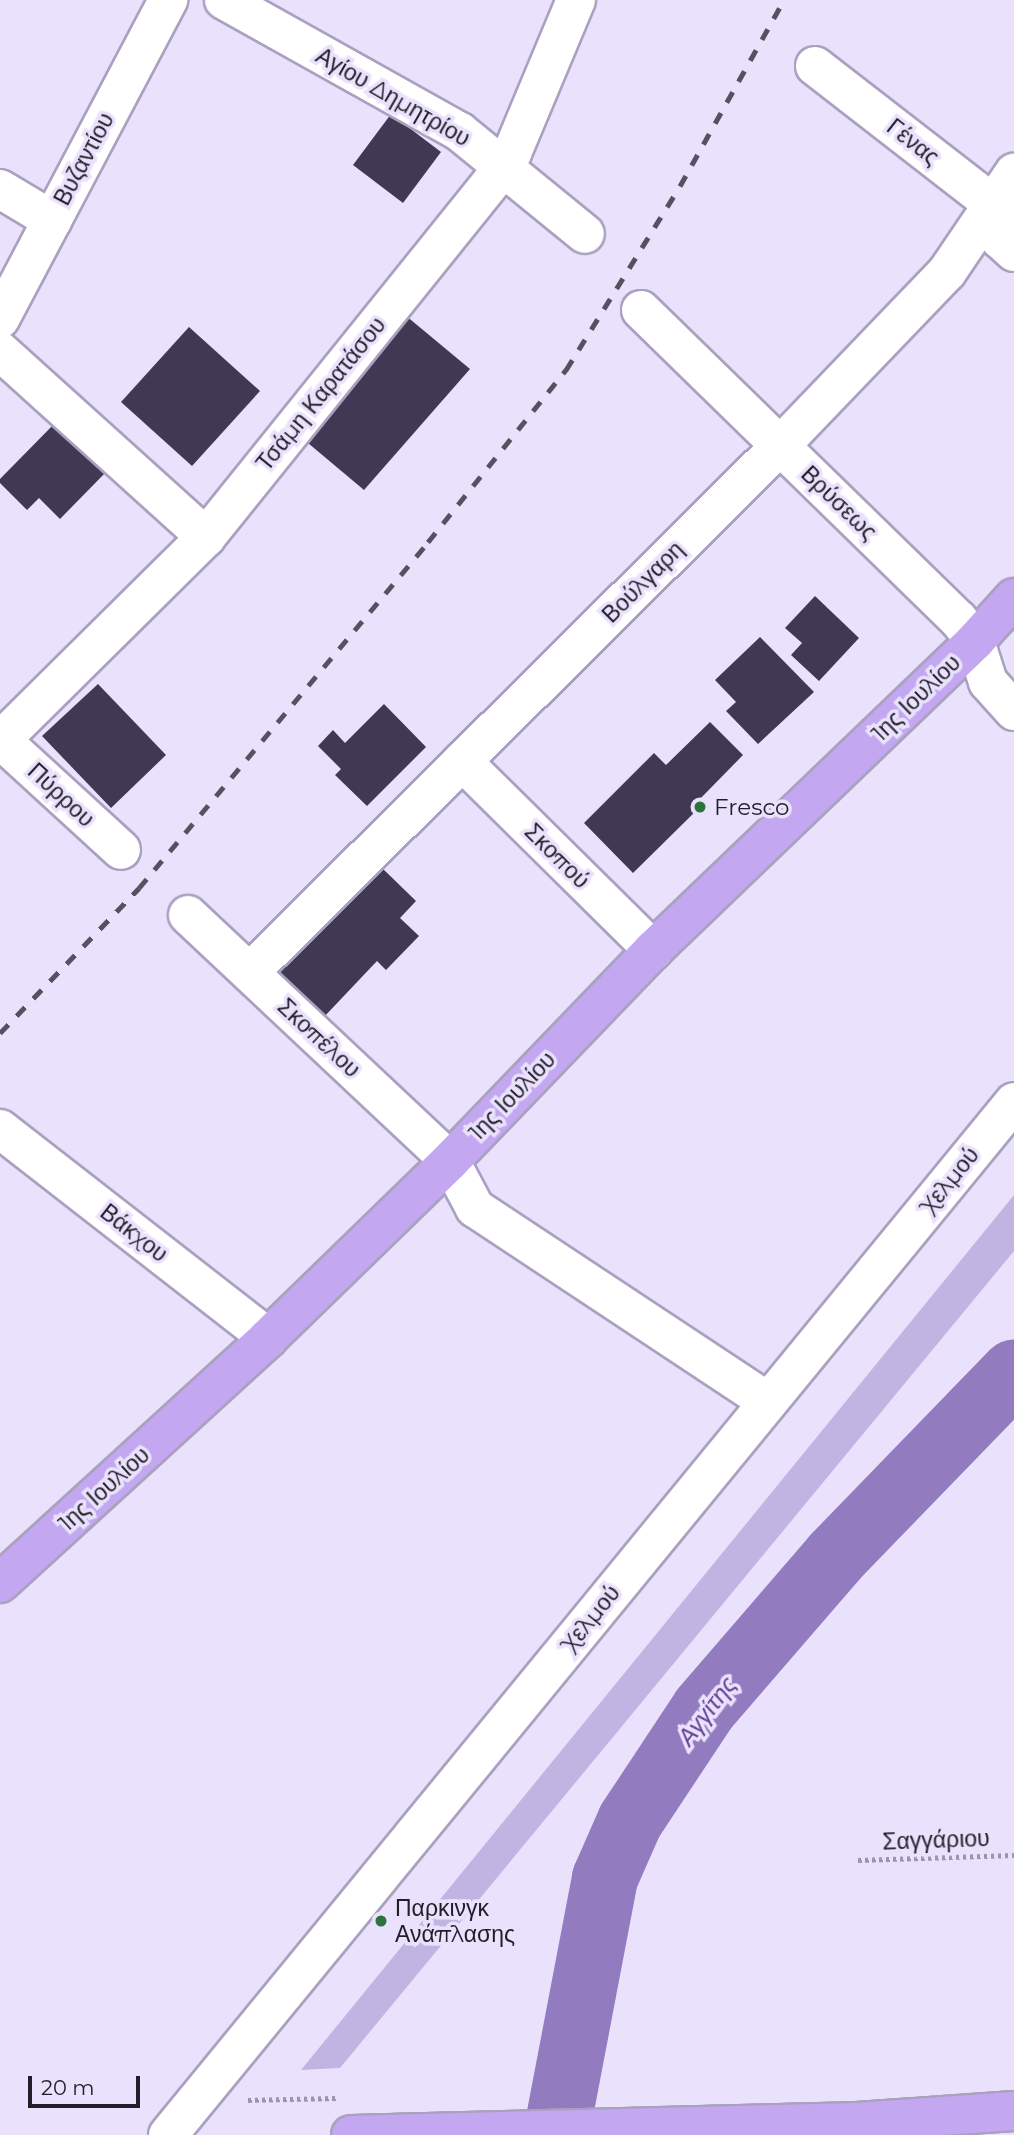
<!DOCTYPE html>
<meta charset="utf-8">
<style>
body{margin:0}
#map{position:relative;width:1014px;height:2135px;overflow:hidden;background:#eae2fc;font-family:Montserrat,sans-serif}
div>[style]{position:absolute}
.green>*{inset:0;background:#c2b4e2}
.river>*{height:66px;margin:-33px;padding:0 33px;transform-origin:33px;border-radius:33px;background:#937bc0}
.building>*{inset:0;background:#413953}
.path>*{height:4.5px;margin-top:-2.25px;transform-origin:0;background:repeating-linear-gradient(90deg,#9c96ab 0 3.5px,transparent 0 7px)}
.roads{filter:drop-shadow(2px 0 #aaa1c0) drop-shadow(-2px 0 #aaa1c0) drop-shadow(0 2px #aaa1c0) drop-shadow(0 -2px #aaa1c0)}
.minor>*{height:38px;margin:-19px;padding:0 19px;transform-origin:19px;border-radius:19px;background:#fff}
.major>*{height:38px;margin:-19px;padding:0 19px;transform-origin:19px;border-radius:19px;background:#c3a7f0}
.rail>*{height:5px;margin-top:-2.5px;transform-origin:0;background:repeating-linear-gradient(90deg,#565160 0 12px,transparent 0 24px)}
.dots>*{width:19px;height:19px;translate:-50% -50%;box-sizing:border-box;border:4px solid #eae2fc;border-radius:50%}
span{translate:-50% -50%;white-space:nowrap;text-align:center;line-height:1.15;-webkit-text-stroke:7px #eae2fc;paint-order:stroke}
.street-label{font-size:23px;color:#211e29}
.poi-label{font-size:23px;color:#211e29}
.left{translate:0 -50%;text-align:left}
.water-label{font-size:24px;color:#603f92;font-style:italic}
.scale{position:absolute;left:28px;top:2076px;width:112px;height:32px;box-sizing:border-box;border:4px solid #211e29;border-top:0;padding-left:9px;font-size:21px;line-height:24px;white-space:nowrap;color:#211e29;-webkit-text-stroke:5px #eae2fc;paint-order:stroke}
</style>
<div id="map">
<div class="green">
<div style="clip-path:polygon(1014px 1195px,1014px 1251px,340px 2068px,301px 2070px)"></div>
</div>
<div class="river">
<div style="left:556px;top:2135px;width:262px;rotate:-79.2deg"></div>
<div style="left:605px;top:1878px;width:62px;rotate:-66.3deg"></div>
<div style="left:630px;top:1821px;width:134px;rotate:-56.5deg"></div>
<div style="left:704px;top:1709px;width:201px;rotate:-49.2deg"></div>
<div style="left:835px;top:1557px;width:257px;rotate:-45.9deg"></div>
</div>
<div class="building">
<div style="clip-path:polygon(391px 114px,441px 152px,403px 203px,353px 165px)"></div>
<div style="clip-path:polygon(405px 315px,470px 369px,364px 490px,302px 438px)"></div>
<div style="clip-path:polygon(189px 327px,260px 391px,192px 466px,121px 402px)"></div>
<div style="clip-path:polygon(57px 421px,107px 471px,60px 519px,39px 498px,27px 510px,0 483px,0 479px)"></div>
<div style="clip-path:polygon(815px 596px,859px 638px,819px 681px,791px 655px,802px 643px,785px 628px)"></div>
<div style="clip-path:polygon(760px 637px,814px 692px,758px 744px,726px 711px,736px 702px,715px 680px)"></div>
<div style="clip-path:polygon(98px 684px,166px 755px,111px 808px,42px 736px)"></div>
<div style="clip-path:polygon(384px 704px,426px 747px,367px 806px,335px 775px,341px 769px,318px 746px,333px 730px,345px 743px)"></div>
<div style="clip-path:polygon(710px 722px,743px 755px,697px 802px,701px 806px,633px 873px,584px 823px,654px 753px,666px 765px)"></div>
<div style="clip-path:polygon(381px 867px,416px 901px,400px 918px,419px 936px,386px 970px,377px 961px,323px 1018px,278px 975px)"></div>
</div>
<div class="path">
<div style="left:858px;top:1860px;width:156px;rotate:-1.8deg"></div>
<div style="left:248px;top:2100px;width:89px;rotate:-1.3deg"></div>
</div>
<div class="roads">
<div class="minor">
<div style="left:224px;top:0;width:270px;rotate:29.2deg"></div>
<div style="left:460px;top:132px;width:161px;rotate:39.2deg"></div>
<div style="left:815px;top:66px;width:227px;rotate:37.8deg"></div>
<div style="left:994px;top:205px;width:21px;rotate:-14deg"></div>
<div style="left:0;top:189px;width:61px;rotate:30.8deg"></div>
<div style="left:994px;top:205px;width:35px;rotate:80deg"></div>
<div style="left:1000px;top:239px;width:19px;rotate:43deg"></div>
<div style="left:641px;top:310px;width:443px;rotate:44.3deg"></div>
<div style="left:958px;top:619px;width:28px;rotate:52deg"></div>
<div style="left:975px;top:641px;width:43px;rotate:72.4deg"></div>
<div style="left:988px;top:682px;width:39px;rotate:48deg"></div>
<div style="left:0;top:319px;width:361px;rotate:-62.2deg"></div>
<div style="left:0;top:351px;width:278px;rotate:42.1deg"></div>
<div style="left:0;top:739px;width:164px;rotate:42.5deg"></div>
<div style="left:0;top:741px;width:290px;rotate:-44.7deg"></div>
<div style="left:206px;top:537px;width:474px;rotate:-51.2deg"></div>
<div style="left:503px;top:167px;width:17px;rotate:-57deg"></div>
<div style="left:512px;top:153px;width:166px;rotate:-67.3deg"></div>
<div style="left:462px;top:761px;width:269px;rotate:44.7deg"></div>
<div style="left:188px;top:915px;width:359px;rotate:43.2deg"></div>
<div style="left:450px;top:1161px;width:53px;rotate:62deg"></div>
<div style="left:475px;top:1208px;width:351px;rotate:33.5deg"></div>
<div style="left:250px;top:972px;width:748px;rotate:-44.78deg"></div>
<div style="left:781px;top:445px;width:240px;rotate:-46.2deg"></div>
<div style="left:947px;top:272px;width:120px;rotate:-55.9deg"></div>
<div style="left:0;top:1129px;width:340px;rotate:37.9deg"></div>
<div style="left:168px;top:2135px;width:1335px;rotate:-50.68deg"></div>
</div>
<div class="major">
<div style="left:0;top:1583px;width:363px;rotate:-42.4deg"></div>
<div style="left:268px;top:1338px;width:254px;rotate:-44.2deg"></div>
<div style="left:450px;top:1161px;width:293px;rotate:-46.1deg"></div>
<div style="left:653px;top:950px;width:446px;rotate:-43.8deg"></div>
<div style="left:975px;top:641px;width:58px;rotate:-47.8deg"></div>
<div style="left:351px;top:2135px;width:506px;rotate:-1.47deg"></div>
<div style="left:857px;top:2122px;width:157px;rotate:-4deg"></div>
</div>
</div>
<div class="rail">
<div style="left:0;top:1033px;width:201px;rotate:-46.2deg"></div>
<div style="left:139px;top:888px;width:451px;rotate:-50.1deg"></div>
<div style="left:428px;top:542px;width:221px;rotate:-51.3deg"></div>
<div style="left:566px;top:370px;width:216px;rotate:-58.2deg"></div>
<div style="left:680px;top:186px;width:213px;rotate:-60.8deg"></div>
</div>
<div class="dots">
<div style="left:700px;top:807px;background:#2d733e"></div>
<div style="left:381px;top:1921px;background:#2d733e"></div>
</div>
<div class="street-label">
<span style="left:393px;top:97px;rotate:30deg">Αγίου Δημητρίου</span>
<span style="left:913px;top:142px;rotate:38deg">Γένας</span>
<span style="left:84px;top:159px;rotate:-62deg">Βυζαντίου</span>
<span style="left:321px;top:394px;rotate:-51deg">Τσάμη Καρατάσου</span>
<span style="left:839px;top:503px;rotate:44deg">Βρύσεως</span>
<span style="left:643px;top:582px;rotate:-45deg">Βούλγαρη</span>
<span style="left:916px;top:698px;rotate:-44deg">1ης Ιουλίου</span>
<span style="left:61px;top:795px;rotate:43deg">Πύρρου</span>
<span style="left:557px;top:856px;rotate:45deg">Σκοπού</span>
<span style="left:319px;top:1038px;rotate:43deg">Σκοπέλου</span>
<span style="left:512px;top:1096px;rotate:-46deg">1ης Ιουλίου</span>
<span style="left:950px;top:1180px;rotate:-51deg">Χελμού</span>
<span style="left:134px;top:1233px;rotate:38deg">Βάκχου</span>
<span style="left:104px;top:1489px;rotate:-42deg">1ης Ιουλίου</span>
<span style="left:591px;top:1618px;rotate:-51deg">Χελμού</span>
<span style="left:936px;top:1840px;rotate:-2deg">Σαγγάριου</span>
</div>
<div class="poi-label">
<span class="left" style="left:714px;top:807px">Fresco</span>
<span class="left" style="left:395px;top:1921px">Παρκινγκ<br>Ανάπλασης</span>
</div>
<div class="water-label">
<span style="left:707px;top:1711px;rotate:-53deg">Αγγίτης</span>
</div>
<div class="scale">20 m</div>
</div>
